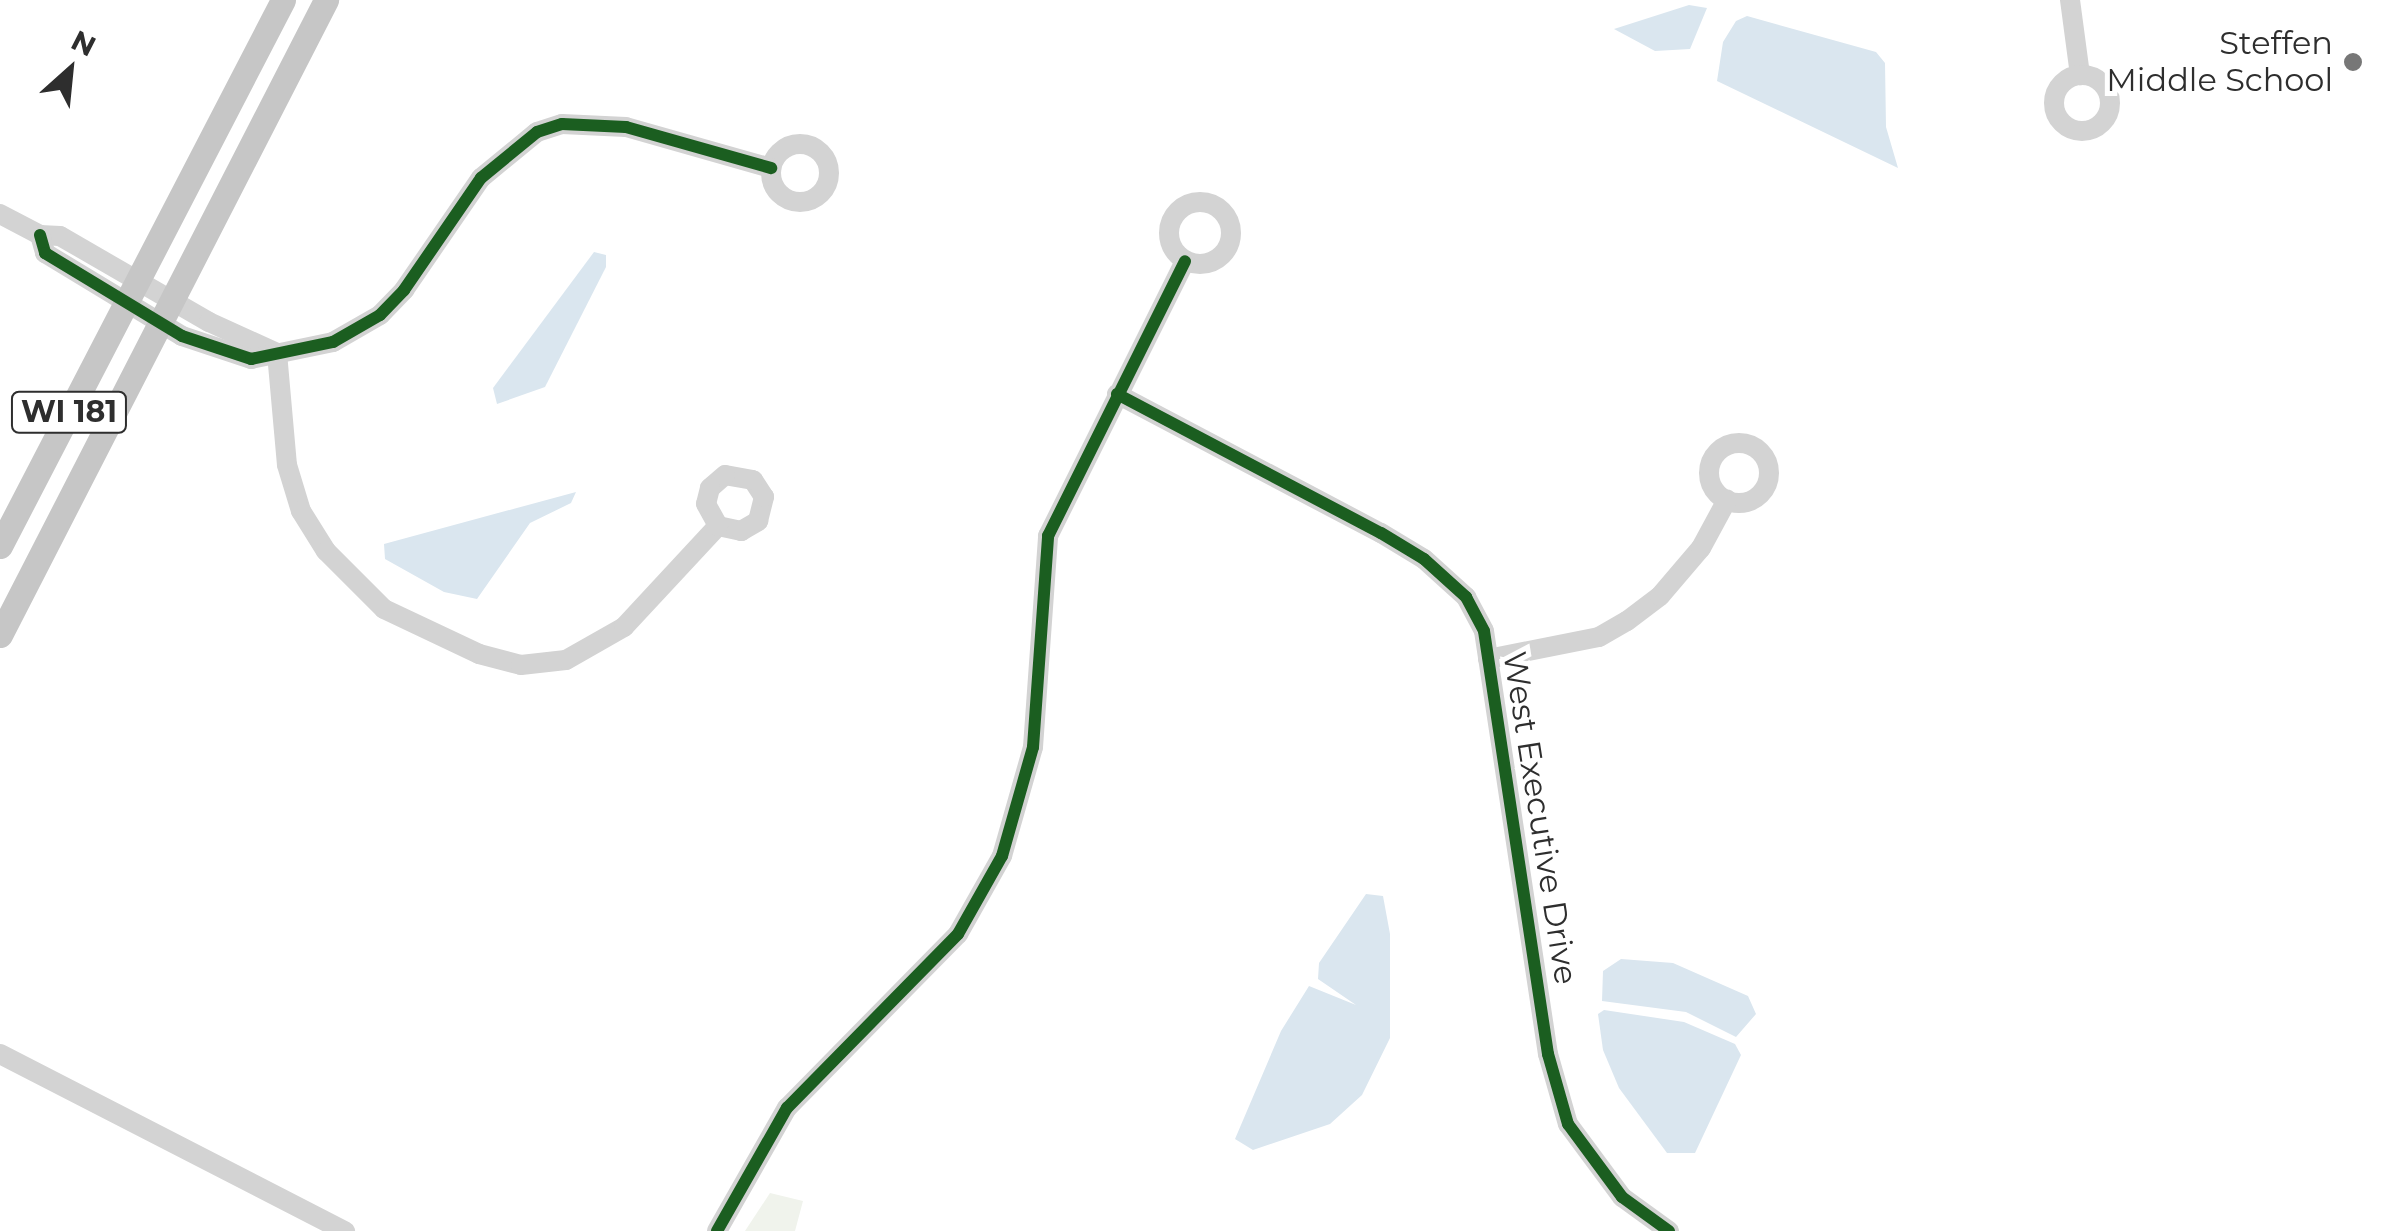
<!DOCTYPE html>
<style>
body{margin:0}
#map{position:relative;width:2386px;height:1231px;overflow:hidden;background:#fff;font-family:Montserrat,sans-serif}
div>[style]{position:absolute}
.green>*{inset:0;background:#f0f3ec}
.water>*{inset:0;background:#dae6ef}
.minor>*{height:20px;margin:-10px;padding:0 10px;transform-origin:10px;border-radius:10px;background:#d3d3d3}
.minor>.ring{margin:-10px;padding:0;box-sizing:content-box;background:none;border:20px solid #d3d3d3;border-radius:50%}
.major>*{height:25px;margin:-12.5px;padding:0 12.5px;transform-origin:12.5px;border-radius:12.5px;background:#c6c6c6}
.cycleway>*{height:12px;margin:-6px;padding:0 6px;transform-origin:6px;border-radius:6px;background:#1b5e20}
.dots>*{width:28px;height:28px;translate:-50% -50%;box-sizing:border-box;border:5px solid #fff;border-radius:50%}
span{translate:-50% -50%;white-space:nowrap;text-align:center;line-height:1.15;-webkit-text-stroke:10px #fff;paint-order:stroke}
.shield-label span{padding:2px 8px;background:#fff;border:2px solid;border-radius:8px;-webkit-text-stroke-width:0}
.shield-label{font-size:30px;color:#2e2e2e;font-weight:700}
.poi-label{font-size:32px;color:#2e2e2e}
.right{translate:-100% -50%;text-align:right}
.street-label{font-size:32px;color:#2e2e2e}
.north{position:absolute;left:20px;top:20px;width:100px;height:100px;-webkit-text-stroke:8px #fff;paint-order:stroke;rotate:27deg;font-size:28px;font-weight:700;line-height:40px;text-align:center;color:#2e2e2e}
.north::after{content:'';display:block;margin:auto;width:35px;height:45px;background:#2e2e2e;clip-path:polygon(50% 0,100% 100%,50% 72%,0 100%)}
</style>
<div id="map">
<div class="green">
<div style="clip-path:polygon(770px 1193px,803px 1201px,795px 1231px,745px 1231px)"></div>
</div>
<div class="water">
<div style="clip-path:polygon(1689px 5px,1707px 8px,1690px 49px,1655px 51px,1614px 29px)"></div>
<div style="clip-path:polygon(1747px 16px,1876px 52px,1885px 63px,1886px 127px,1898px 168px,1717px 81px,1723px 42px,1736px 21px)"></div>
<div style="clip-path:polygon(594px 252px,606px 255px,606px 267px,545px 387px,497px 404px,493px 388px)"></div>
<div style="clip-path:polygon(576px 492px,571px 503px,530px 523px,477px 599px,444px 592px,385px 559px,384px 544px)"></div>
<div style="clip-path:polygon(1366px 894px,1383px 896px,1390px 934px,1390px 1038px,1362px 1095px,1330px 1124px,1253px 1150px,1235px 1139px,1281px 1031px,1309px 986px,1356px 1005px,1318px 979px,1319px 963px)"></div>
<div style="clip-path:polygon(1621px 959px,1673px 963px,1748px 996px,1756px 1014px,1736px 1037px,1686px 1012px,1602px 1001px,1603px 971px)"></div>
<div style="clip-path:polygon(1604px 1010px,1684px 1022px,1735px 1044px,1741px 1055px,1695px 1153px,1667px 1153px,1619px 1088px,1603px 1050px,1598px 1014px)"></div>
</div>
<div class="minor">
<div style="left:2070px;top:0;width:76px;rotate:82.4deg"></div>
<div class="ring" style="left:2054px;top:75px;width:36px;height:36px"></div>
<div class="ring" style="left:771px;top:144px;width:38px;height:38px"></div>
<div class="ring" style="left:1169px;top:202px;width:42px;height:42px"></div>
<div style="left:0;top:214px;width:45px;rotate:27.7deg"></div>
<div style="left:40px;top:235px;width:20px;rotate:3deg"></div>
<div style="left:60px;top:236px;width:172px;rotate:30deg"></div>
<div style="left:209px;top:322px;width:75px;rotate:24.5deg"></div>
<div style="left:40px;top:235px;width:19px;rotate:74deg"></div>
<div style="left:45px;top:253px;width:160px;rotate:31.2deg"></div>
<div style="left:182px;top:336px;width:73px;rotate:18.4deg"></div>
<div style="left:251px;top:359px;width:84px;rotate:-11.7deg"></div>
<div style="left:333px;top:342px;width:54px;rotate:-29.9deg"></div>
<div style="left:380px;top:315px;width:35px;rotate:-46deg"></div>
<div style="left:404px;top:290px;width:136px;rotate:-55.5deg"></div>
<div style="left:481px;top:178px;width:72px;rotate:-39.4deg"></div>
<div style="left:537px;top:132px;width:26px;rotate:-18deg"></div>
<div style="left:562px;top:124px;width:64px;rotate:2.7deg"></div>
<div style="left:626px;top:127px;width:151px;rotate:15.8deg"></div>
<div style="left:277px;top:353px;width:112px;rotate:84.9deg"></div>
<div style="left:287px;top:465px;width:48px;rotate:73.1deg"></div>
<div style="left:301px;top:511px;width:47px;rotate:58deg"></div>
<div style="left:326px;top:551px;width:82px;rotate:45deg"></div>
<div style="left:384px;top:609px;width:105px;rotate:25.3deg"></div>
<div style="left:479px;top:654px;width:43px;rotate:14.7deg"></div>
<div style="left:521px;top:665px;width:45px;rotate:-6.3deg"></div>
<div style="left:566px;top:660px;width:67px;rotate:-29.6deg"></div>
<div style="left:624px;top:627px;width:138px;rotate:-47.1deg"></div>
<div style="left:718px;top:526px;width:24px;rotate:12deg"></div>
<div style="left:741px;top:531px;width:20px;rotate:-30deg"></div>
<div style="left:758px;top:521px;width:25px;rotate:-76deg"></div>
<div style="left:764px;top:497px;width:20px;rotate:-123deg"></div>
<div style="left:753px;top:480px;width:28px;rotate:-170deg"></div>
<div style="left:725px;top:475px;width:20px;rotate:139deg"></div>
<div style="left:710px;top:488px;width:16px;rotate:104deg"></div>
<div style="left:706px;top:504px;width:25px;rotate:61deg"></div>
<div style="left:1117px;top:394px;width:298px;rotate:27.8deg"></div>
<div style="left:1381px;top:533px;width:50px;rotate:31.2deg"></div>
<div style="left:1424px;top:559px;width:57px;rotate:42.1deg"></div>
<div style="left:1466px;top:597px;width:38px;rotate:62deg"></div>
<div style="left:1484px;top:631px;width:428px;rotate:81.4deg"></div>
<div style="left:1548px;top:1054px;width:73px;rotate:74.1deg"></div>
<div style="left:1568px;top:1124px;width:91px;rotate:53.5deg"></div>
<div style="left:1622px;top:1197px;width:58px;rotate:35.9deg"></div>
<div class="ring" style="left:1709px;top:443px;width:40px;height:40px"></div>
<div style="left:1488px;top:659px;width:113px;rotate:-11.2deg"></div>
<div style="left:1599px;top:637px;width:32px;rotate:-30deg"></div>
<div style="left:1627px;top:621px;width:41px;rotate:-37.1deg"></div>
<div style="left:1660px;top:596px;width:63px;rotate:-49.5deg"></div>
<div style="left:1701px;top:548px;width:55px;rotate:-61.6deg"></div>
<div style="left:0;top:1054px;width:388px;rotate:27.2deg"></div>
<div style="left:717px;top:1231px;width:142px;rotate:-60.4deg"></div>
<div style="left:787px;top:1108px;width:244px;rotate:-45.5deg"></div>
<div style="left:958px;top:934px;width:90px;rotate:-60.6deg"></div>
<div style="left:1002px;top:856px;width:113px;rotate:-74.1deg"></div>
<div style="left:1033px;top:747px;width:212px;rotate:-85.9deg"></div>
<div style="left:1048px;top:536px;width:307px;rotate:-63.5deg"></div>
</div>
<div class="major">
<div style="left:0;top:546px;width:615px;rotate:-62.6deg"></div>
<div style="left:0;top:635px;width:714px;rotate:-62.82deg"></div>
</div>
<div class="cycleway">
<div style="left:40px;top:235px;width:19px;rotate:74deg"></div>
<div style="left:45px;top:253px;width:160px;rotate:31.2deg"></div>
<div style="left:182px;top:336px;width:73px;rotate:18.4deg"></div>
<div style="left:251px;top:359px;width:84px;rotate:-11.7deg"></div>
<div style="left:333px;top:342px;width:54px;rotate:-29.9deg"></div>
<div style="left:380px;top:315px;width:35px;rotate:-46deg"></div>
<div style="left:404px;top:290px;width:136px;rotate:-55.5deg"></div>
<div style="left:481px;top:178px;width:72px;rotate:-39.4deg"></div>
<div style="left:537px;top:132px;width:26px;rotate:-18deg"></div>
<div style="left:562px;top:124px;width:64px;rotate:2.7deg"></div>
<div style="left:626px;top:127px;width:151px;rotate:15.8deg"></div>
<div style="left:1117px;top:394px;width:298px;rotate:27.8deg"></div>
<div style="left:1381px;top:533px;width:50px;rotate:31.2deg"></div>
<div style="left:1424px;top:559px;width:57px;rotate:42.1deg"></div>
<div style="left:1466px;top:597px;width:38px;rotate:62deg"></div>
<div style="left:1484px;top:631px;width:428px;rotate:81.4deg"></div>
<div style="left:1548px;top:1054px;width:73px;rotate:74.1deg"></div>
<div style="left:1568px;top:1124px;width:91px;rotate:53.5deg"></div>
<div style="left:1622px;top:1197px;width:58px;rotate:35.9deg"></div>
<div style="left:717px;top:1231px;width:142px;rotate:-60.4deg"></div>
<div style="left:787px;top:1108px;width:244px;rotate:-45.5deg"></div>
<div style="left:958px;top:934px;width:90px;rotate:-60.6deg"></div>
<div style="left:1002px;top:856px;width:113px;rotate:-74.1deg"></div>
<div style="left:1033px;top:747px;width:212px;rotate:-85.9deg"></div>
<div style="left:1048px;top:536px;width:307px;rotate:-63.5deg"></div>
</div>
<div class="dots">
<div style="left:2353px;top:62px;background:#777"></div>
</div>
<div class="shield-label">
<span style="left:69px;top:412px">WI 181</span>
</div>
<div class="poi-label">
<span class="right" style="left:2333px;top:62px">Steffen<br>Middle School</span>
</div>
<div class="street-label">
<span style="left:1540px;top:818px;rotate:81deg">West Executive Drive</span>
</div>
<div class="north">N</div>
</div>
